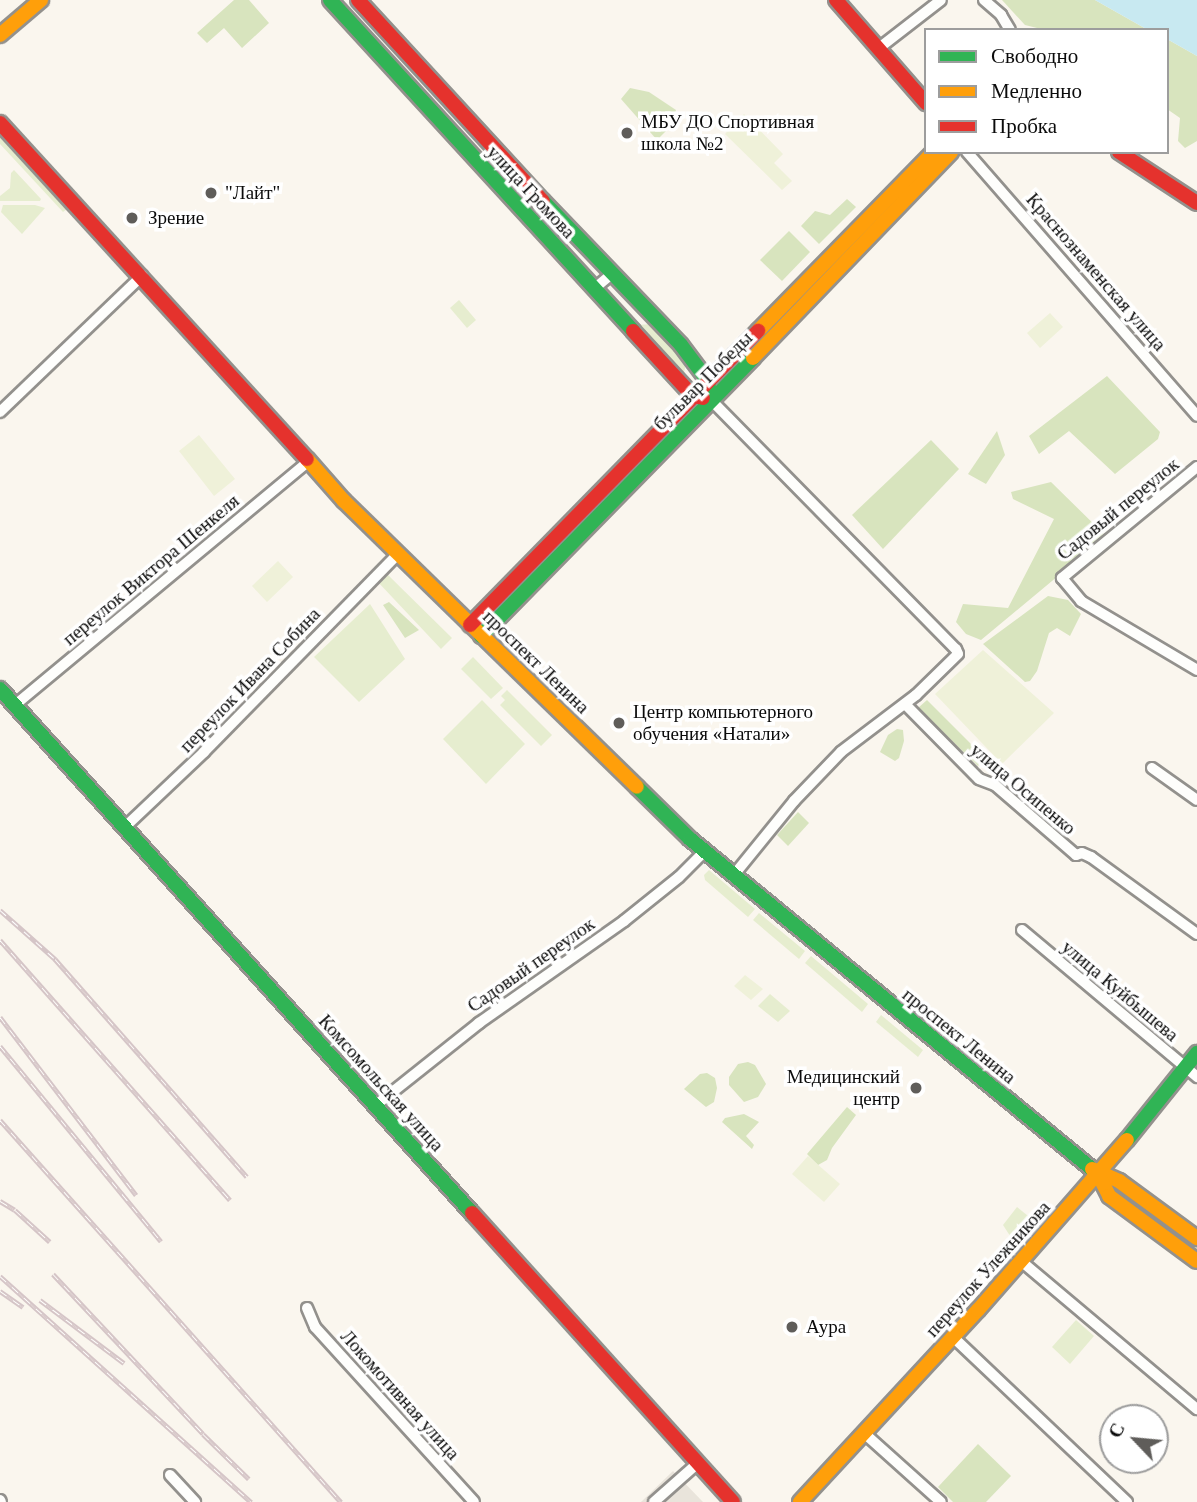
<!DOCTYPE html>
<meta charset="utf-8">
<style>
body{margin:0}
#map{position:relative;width:1197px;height:1502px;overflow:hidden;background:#faf6ee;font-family:Georgia,serif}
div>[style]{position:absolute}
.green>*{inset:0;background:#e6edcf}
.forest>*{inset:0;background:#d8e4be}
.pitch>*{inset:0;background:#eff1d9}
.plaza>*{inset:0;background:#e9e4db}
.water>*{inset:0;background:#c8e9f1}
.roads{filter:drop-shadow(2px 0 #93918d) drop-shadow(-2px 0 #93918d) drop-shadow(0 2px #93918d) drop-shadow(0 -2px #93918d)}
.street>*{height:10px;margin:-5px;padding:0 5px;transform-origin:5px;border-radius:5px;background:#fefefc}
.fast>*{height:14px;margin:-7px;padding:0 7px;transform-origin:7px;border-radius:7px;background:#30b455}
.slow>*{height:14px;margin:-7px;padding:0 7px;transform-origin:7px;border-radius:7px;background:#ff9f0a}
.jam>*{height:14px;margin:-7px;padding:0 7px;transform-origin:7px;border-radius:7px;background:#e5322d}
.rail>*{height:5px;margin-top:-2.5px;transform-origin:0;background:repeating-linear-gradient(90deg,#fff 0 8px,#d5c5c7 0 16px);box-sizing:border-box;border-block:2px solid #d5c5c7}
.dots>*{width:19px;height:19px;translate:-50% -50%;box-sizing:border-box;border:4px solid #fff;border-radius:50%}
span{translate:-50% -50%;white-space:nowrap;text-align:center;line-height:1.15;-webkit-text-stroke:7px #fff;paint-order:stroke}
.poi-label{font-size:19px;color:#0b0b0b}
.left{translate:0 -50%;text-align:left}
.right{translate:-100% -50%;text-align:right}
.street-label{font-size:19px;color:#0b0b0b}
.legend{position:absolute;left:924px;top:28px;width:245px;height:126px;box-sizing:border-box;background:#fff;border:2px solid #9d9d9d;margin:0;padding:9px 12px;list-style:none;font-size:21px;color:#0b0b0b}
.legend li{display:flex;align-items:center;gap:14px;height:35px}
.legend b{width:35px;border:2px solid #9d9d9d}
.north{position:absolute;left:1099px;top:1404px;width:70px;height:70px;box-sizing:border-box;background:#fff;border:2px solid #9d9d9d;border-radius:50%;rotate:296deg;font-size:19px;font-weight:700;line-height:28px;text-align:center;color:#0b0b0b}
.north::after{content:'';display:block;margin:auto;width:24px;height:32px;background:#5f5d5a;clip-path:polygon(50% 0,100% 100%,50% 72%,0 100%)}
</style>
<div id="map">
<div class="green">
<div style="clip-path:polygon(0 136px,67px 209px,63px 212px,0 144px)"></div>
<div style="clip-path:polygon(14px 170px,41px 199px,40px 201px,0 201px,0 196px,10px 188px,11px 173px)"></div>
<div style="clip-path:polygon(3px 205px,35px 205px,45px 208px,22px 234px,1px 212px)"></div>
<div style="clip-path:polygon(459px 300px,476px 320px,467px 328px,450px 308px)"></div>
<div style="clip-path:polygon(652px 324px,686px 363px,684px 373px,680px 373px,637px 325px)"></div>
<div style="clip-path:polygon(680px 418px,685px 419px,515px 596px,510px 590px)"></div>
<div style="clip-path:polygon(386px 573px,452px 638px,441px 649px,377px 581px)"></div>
<div style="clip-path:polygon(370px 604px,405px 659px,359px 702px,314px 657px)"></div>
<div style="clip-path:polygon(473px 657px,503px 688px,491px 699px,461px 669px)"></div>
<div style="clip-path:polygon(507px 690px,552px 735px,541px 746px,500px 705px,505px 700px,501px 696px)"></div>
<div style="clip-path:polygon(482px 700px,525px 744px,486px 784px,443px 739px)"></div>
<div style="clip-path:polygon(709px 870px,755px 909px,748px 917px,705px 880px,704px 875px)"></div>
<div style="clip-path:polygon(759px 913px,805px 951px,799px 959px,753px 920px)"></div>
<div style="clip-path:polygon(811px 956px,868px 1004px,862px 1012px,805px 963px)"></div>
<div style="clip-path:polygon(770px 994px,790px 1011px,778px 1022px,758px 1006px)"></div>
<div style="clip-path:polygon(881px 1015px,923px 1050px,918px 1057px,876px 1022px)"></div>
<div style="clip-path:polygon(1118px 1183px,1197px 1241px,1197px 1258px,1110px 1195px)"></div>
<div style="clip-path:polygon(1017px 1207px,1033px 1220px,1014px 1242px,1003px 1225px)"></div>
<div style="clip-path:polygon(1076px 1320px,1094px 1336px,1070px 1364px,1052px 1347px)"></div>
</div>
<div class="forest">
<div style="clip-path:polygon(234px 0,249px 0,269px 23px,242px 48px,224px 28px,207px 43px,197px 33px)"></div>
<div style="clip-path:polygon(1002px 0,1095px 0,1148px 30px,1045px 30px,1025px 25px)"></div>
<div style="clip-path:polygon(1167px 39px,1197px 56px,1197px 141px,1185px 148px,1178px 141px,1180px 118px,1167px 109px)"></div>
<div style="clip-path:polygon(630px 88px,649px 92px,676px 110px,670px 127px,657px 140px,621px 99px)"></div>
<div style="clip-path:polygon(847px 199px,856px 207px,819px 244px,801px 226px,815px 211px,830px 215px)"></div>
<div style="clip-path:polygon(789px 231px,810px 252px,782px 281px,760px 260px)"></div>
<div style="clip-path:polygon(1107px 376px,1160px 432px,1158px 439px,1115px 474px,1069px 431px,1039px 454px,1029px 436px)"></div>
<div style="clip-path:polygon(997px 431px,1005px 455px,986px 484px,968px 474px)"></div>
<div style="clip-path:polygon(931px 440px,959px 469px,883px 549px,852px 515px)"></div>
<div style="clip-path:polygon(1051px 482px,1106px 536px,981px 640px,966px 634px,956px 622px,963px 604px,1008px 608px,1054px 519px,1013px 499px,1011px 492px)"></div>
<div style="clip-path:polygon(1048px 596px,1068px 600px,1081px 614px,1070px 636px,1057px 628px,1049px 633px,1037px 671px,1030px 681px,1025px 682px,983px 644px)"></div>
<div style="clip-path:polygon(389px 602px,419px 630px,405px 638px,383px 605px)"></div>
<div style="clip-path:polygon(927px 700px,984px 757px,978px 766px,918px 708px)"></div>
<div style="clip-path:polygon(897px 729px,903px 730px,904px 741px,899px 758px,895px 761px,880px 752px,888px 735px)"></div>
<div style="clip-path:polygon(798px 812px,809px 823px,788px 846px,777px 835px)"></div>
<div style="clip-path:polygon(748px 1062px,755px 1065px,766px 1084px,758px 1097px,744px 1102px,729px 1085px,729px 1077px,738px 1064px)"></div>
<div style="clip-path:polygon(707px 1073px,715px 1078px,717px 1088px,714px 1102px,706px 1107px,684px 1089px,700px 1074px)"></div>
<div style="clip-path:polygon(847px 1107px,856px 1115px,832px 1148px,827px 1160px,818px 1165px,807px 1154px)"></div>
<div style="clip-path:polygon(744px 1114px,759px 1122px,746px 1136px,754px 1145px,752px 1149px,722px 1122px,725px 1118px)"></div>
<div style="clip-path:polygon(978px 1444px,1011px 1476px,986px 1502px,953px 1502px,938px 1487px)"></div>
</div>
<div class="pitch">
<div style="clip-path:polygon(744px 114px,783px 154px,774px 163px,792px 181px,782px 190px,725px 134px)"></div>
<div style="clip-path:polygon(1050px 313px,1063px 327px,1040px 348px,1027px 333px)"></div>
<div style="clip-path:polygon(199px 435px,235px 479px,214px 496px,179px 451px)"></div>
<div style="clip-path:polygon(278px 561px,293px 577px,267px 602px,252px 586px)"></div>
<div style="clip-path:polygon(983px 650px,1054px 713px,1002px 764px,935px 694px)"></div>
<div style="clip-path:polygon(745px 975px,763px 989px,751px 1000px,734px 986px)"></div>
<div style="clip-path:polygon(808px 1156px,840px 1184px,824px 1202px,792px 1174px)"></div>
</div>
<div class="plaza">
<div style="clip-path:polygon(673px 1471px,703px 1502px,641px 1502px)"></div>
</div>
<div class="water">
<div style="clip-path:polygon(1095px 0,1197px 0,1197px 56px,1167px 39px,1167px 30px,1148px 30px)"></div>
</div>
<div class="roads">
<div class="street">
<div style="left:984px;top:0;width:23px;rotate:41deg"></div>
<div style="left:1001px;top:15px;width:17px;rotate:59deg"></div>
<div style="left:879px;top:48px;width:78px;rotate:-37.7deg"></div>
<div style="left:967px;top:152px;width:350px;rotate:48.9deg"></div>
<div style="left:595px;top:288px;width:23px;rotate:-40deg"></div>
<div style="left:711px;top:400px;width:349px;rotate:45.5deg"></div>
<div style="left:956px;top:649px;width:5px;rotate:68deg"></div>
<div style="left:958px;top:654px;width:59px;rotate:135.7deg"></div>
<div style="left:916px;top:695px;width:94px;rotate:142.8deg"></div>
<div style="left:841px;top:752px;width:68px;rotate:133.8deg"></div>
<div style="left:794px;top:801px;width:97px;rotate:129.1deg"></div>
<div style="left:0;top:412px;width:197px;rotate:-43.8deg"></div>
<div style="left:1197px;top:467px;width:175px;rotate:140.6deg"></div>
<div style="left:1062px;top:578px;width:30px;rotate:50deg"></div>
<div style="left:1081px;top:601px;width:135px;rotate:30.7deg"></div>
<div style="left:905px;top:704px;width:105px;rotate:45.4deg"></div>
<div style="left:979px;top:779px;width:17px;rotate:21deg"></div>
<div style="left:995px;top:785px;width:107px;rotate:40.8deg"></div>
<div style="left:1076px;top:855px;width:6px;rotate:-18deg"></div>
<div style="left:1082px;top:853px;width:10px;rotate:24deg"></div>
<div style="left:1091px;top:857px;width:131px;rotate:36deg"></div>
<div style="left:15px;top:705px;width:382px;rotate:-39.7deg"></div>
<div style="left:1152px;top:768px;width:55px;rotate:35.4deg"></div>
<div style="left:125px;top:827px;width:109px;rotate:-43.5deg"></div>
<div style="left:204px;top:752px;width:276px;rotate:-45.6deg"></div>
<div style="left:1022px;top:930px;width:229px;rotate:40deg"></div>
<div style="left:376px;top:1105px;width:132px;rotate:-38.5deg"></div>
<div style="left:479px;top:1023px;width:177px;rotate:-35.1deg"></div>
<div style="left:624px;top:921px;width:70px;rotate:-38.7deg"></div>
<div style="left:679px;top:877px;width:37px;rotate:-45deg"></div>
<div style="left:1021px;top:1261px;width:230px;rotate:40.1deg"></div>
<div style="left:307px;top:1308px;width:21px;rotate:67deg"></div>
<div style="left:315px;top:1327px;width:236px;rotate:47.7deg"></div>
<div style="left:953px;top:1337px;width:240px;rotate:43.5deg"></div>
<div style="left:864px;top:1433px;width:103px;rotate:41.9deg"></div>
<div style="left:170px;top:1475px;width:37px;rotate:47deg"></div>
<div style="left:0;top:1500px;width:2px;rotate:63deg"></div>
<div style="left:654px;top:1502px;width:59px;rotate:-41.6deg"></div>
</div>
<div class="fast">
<div style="left:330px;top:0;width:449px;rotate:47.5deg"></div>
<div style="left:543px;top:201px;width:199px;rotate:46.2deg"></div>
<div style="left:681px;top:345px;width:45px;rotate:53.1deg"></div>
<div style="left:708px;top:381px;width:7px;rotate:82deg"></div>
<div style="left:481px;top:636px;width:389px;rotate:-45.6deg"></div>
<div style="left:0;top:689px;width:705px;rotate:47.99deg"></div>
<div style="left:637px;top:787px;width:74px;rotate:44.5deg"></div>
<div style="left:690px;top:839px;width:520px;rotate:39.38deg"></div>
<div style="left:1127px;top:1140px;width:112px;rotate:-51.2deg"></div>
</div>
<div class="slow">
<div style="left:0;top:35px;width:54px;rotate:-40.5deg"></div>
<div style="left:758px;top:331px;width:250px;rotate:-45.6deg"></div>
<div style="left:753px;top:358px;width:286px;rotate:-46.1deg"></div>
<div style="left:307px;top:459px;width:56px;rotate:48.6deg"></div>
<div style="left:344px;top:501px;width:409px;rotate:44.3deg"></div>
<div style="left:1092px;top:1169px;width:30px;rotate:24deg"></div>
<div style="left:1119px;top:1181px;width:97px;rotate:36.2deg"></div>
<div style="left:1098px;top:1174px;width:25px;rotate:63deg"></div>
<div style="left:1109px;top:1196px;width:109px;rotate:36.5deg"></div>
<div style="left:800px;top:1502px;width:262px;rotate:-47.2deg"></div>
<div style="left:978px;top:1310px;width:226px;rotate:-48.8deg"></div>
</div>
<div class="jam">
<div style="left:358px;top:0;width:273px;rotate:47.4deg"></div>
<div style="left:836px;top:0;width:137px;rotate:48.9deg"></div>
<div style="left:0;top:123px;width:455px;rotate:47.6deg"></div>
<div style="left:1119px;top:152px;width:93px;rotate:33.2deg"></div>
<div style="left:633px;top:331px;width:88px;rotate:47.3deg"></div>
<div style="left:693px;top:396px;width:10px;rotate:11deg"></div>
<div style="left:470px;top:625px;width:412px;rotate:-45.6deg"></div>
<div style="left:472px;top:1213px;width:389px;rotate:47.9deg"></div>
</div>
</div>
<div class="rail">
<div style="left:0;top:910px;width:74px;rotate:41.7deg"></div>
<div style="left:55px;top:959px;width:290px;rotate:48.6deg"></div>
<div style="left:0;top:940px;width:347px;rotate:48.5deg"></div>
<div style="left:0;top:1017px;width:224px;rotate:52.6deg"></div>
<div style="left:0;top:1046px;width:253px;rotate:50.5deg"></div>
<div style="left:0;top:1120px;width:512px;rotate:48.25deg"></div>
<div style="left:0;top:1201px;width:17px;rotate:31deg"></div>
<div style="left:15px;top:1210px;width:47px;rotate:42.4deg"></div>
<div style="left:53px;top:1274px;width:219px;rotate:46.8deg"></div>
<div style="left:203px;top:1434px;width:64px;rotate:44.4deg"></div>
<div style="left:0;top:1276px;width:338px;rotate:42deg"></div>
<div style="left:0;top:1291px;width:28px;rotate:35deg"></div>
<div style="left:40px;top:1300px;width:105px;rotate:36.9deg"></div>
</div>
<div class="dots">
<div style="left:627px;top:133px;background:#5f5d5a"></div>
<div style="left:211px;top:193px;background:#5f5d5a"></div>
<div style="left:132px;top:218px;background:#5f5d5a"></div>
<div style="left:619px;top:723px;background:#5f5d5a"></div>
<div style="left:916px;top:1088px;background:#5f5d5a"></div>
<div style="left:792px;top:1327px;background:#5f5d5a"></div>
</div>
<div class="poi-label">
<span class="left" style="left:641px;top:133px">МБУ ДО Спортивная<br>школа №2</span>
<span class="left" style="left:225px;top:193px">"Лайт"</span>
<span class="left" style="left:148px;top:218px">Зрение</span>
<span class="left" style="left:633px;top:723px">Центр компьютерного<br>обучения «Натали»</span>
<span class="right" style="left:900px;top:1088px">Медицинский<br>центр</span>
<span class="left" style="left:806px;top:1327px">Аура</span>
</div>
<div class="street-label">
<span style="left:531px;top:192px;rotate:47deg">улица Громова</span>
<span style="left:1096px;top:272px;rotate:49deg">Краснознаменская улица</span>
<span style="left:703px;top:381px;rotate:-45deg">бульвар Победы</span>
<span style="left:1118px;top:509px;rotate:-39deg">Садовый переулок</span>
<span style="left:151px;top:570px;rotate:-40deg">переулок Виктора Шенкеля</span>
<span style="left:536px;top:662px;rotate:44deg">проспект Ленина</span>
<span style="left:250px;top:680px;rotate:-46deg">переулок Ивана Собина</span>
<span style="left:1023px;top:789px;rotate:40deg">улица Осипенко</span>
<span style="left:531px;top:965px;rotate:-35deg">Садовый переулок</span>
<span style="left:1120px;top:991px;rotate:40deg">улица Куйбышева</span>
<span style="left:959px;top:1036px;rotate:39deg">проспект Ленина</span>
<span style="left:381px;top:1083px;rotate:48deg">Комсомольская улица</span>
<span style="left:988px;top:1269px;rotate:-48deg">переулок Улежникова</span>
<span style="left:400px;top:1395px;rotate:48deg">Локомотивная улица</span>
</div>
<ul class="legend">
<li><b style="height:9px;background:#30b455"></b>Свободно</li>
<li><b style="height:9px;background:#ff9f0a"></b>Медленно</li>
<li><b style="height:9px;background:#e5322d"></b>Пробка</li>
</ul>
<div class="north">С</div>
</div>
